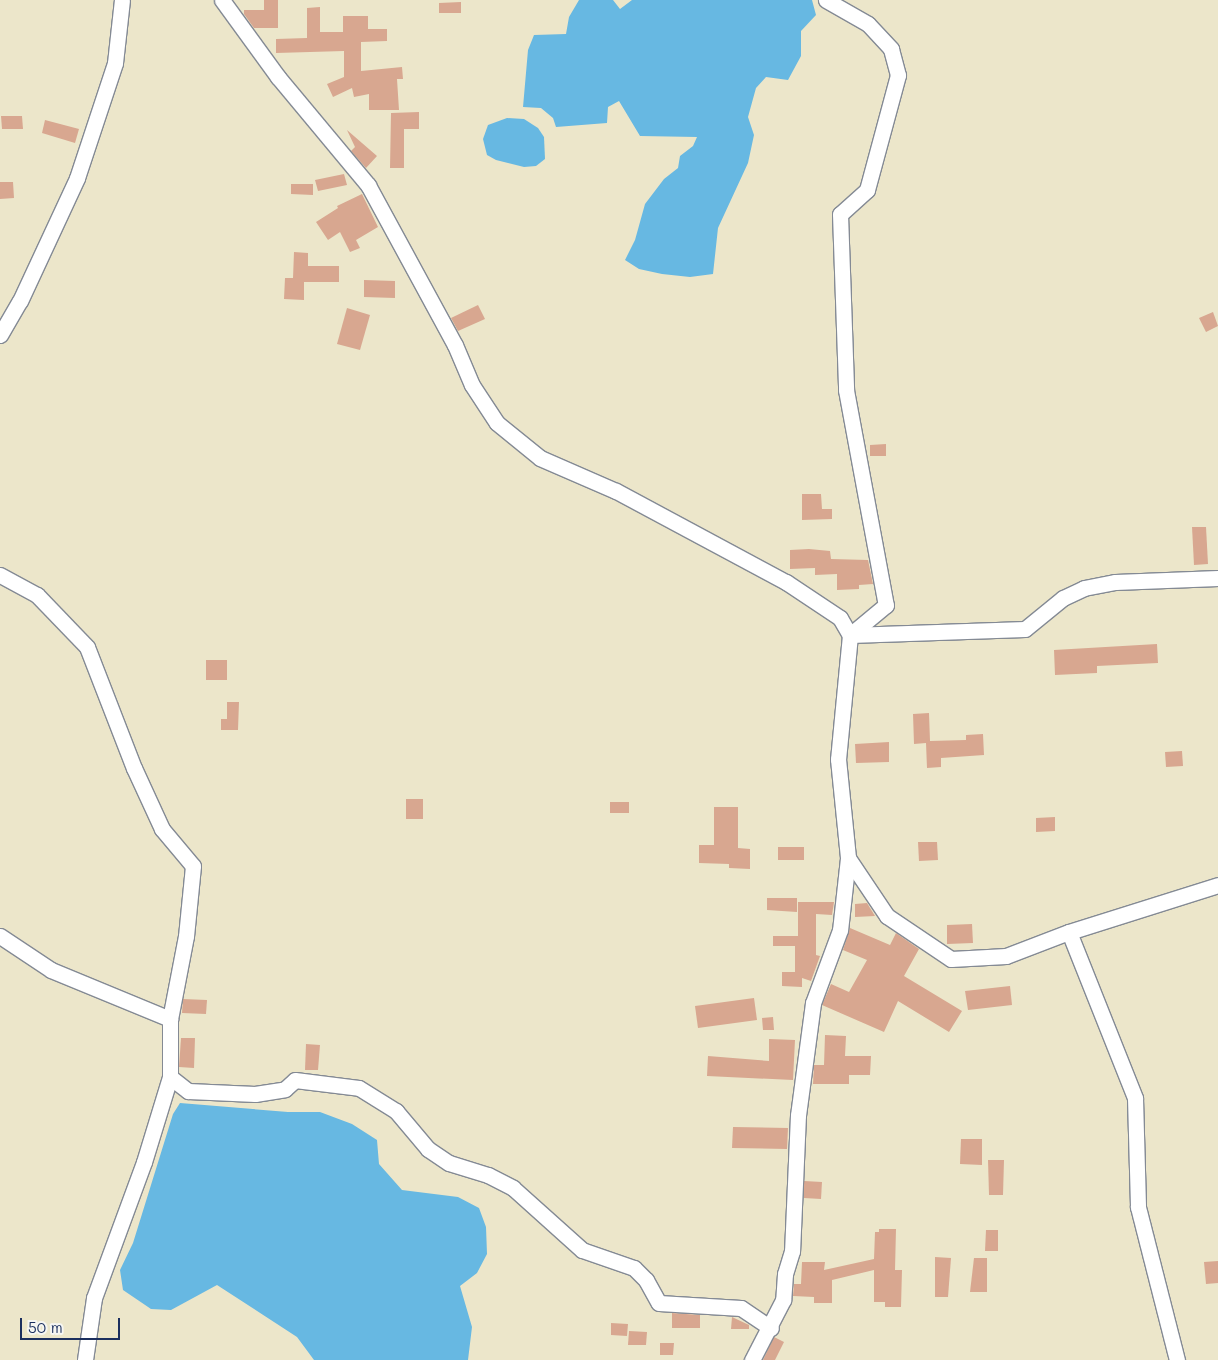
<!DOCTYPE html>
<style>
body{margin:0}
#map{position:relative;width:1218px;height:1360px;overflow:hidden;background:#ece6ca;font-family:Mali,sans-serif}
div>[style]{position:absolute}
.water>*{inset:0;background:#67b8e2}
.building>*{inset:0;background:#d8a790}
.roads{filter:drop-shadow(1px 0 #848a94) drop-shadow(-1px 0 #848a94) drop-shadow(0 1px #848a94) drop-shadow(0 -1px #848a94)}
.street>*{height:15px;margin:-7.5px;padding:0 7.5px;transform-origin:7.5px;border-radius:7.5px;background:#fff}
span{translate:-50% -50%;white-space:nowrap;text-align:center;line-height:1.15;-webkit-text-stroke:4px #f6f6f2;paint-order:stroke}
.scale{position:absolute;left:20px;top:1318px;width:100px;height:22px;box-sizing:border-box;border:2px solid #1b2f5e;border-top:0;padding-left:6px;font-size:15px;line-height:18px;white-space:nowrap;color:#1b2f5e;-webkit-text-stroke:4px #f6f6f2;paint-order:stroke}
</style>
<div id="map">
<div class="water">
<div style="clip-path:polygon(579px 0,613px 0,620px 9px,632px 0,812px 0,816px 15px,801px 31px,801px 56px,788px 80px,766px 77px,756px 88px,748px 117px,754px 135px,748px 163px,718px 228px,713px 274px,690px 277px,662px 274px,639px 269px,625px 260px,635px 240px,645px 204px,664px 179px,678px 168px,680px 156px,693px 146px,697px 137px,640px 136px,619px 101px,608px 107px,607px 123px,556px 127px,553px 118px,541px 108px,523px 107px,528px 50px,534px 35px,566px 34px,569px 17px)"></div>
<div style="clip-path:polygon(507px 118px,524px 119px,538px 128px,544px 137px,545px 159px,536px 166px,524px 167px,496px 160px,487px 155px,483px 139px,488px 125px)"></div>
<div style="clip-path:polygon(180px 1103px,288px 1112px,320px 1112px,352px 1124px,377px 1140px,379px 1164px,402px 1190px,458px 1197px,479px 1208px,486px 1227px,487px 1254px,477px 1273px,460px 1286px,472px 1327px,468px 1360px,314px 1360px,297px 1337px,217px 1285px,171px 1310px,151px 1309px,123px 1290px,120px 1270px,133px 1243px,173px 1114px)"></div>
</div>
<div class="building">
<div style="clip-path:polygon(264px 0,278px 0,278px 28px,254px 28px,244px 14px,244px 10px,264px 10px)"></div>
<div style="clip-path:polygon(461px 2px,461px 13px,439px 13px,439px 3px)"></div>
<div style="clip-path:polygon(320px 7px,320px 32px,343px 32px,343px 16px,368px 16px,368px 29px,387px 29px,387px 41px,361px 42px,361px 71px,402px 67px,403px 79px,397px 79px,399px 110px,369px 110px,369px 94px,354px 97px,352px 88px,333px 97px,327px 84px,344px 77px,344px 51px,276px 53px,276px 39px,307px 38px,307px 8px)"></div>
<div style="clip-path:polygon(419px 112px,419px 129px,404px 129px,404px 168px,390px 168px,391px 113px)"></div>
<div style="clip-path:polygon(1px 116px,22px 116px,23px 129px,2px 129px)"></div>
<div style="clip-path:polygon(45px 120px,79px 129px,75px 143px,42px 133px)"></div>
<div style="clip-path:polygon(347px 130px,377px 156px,366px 168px,351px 151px,355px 147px)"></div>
<div style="clip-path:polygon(344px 174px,347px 185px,318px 191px,315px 180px)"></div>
<div style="clip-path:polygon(0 182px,13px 182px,14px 198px,0 199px)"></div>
<div style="clip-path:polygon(291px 184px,313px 184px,313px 195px,291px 194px)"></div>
<div style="clip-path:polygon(362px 194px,378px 227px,356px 240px,360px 248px,350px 252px,340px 232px,328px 240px,316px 222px,338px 208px,337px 206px)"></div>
<div style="clip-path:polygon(294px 252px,308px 253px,308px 266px,339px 266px,339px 282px,304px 282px,304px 300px,284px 299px,285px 278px,293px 278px)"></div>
<div style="clip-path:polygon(364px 280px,395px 281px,395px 298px,364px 297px)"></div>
<div style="clip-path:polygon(478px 305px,485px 319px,458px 331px,451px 318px)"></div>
<div style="clip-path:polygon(347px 308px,370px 315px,360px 350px,337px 344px)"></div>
<div style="clip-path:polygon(1213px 312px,1218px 326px,1206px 332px,1199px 318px)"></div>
<div style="clip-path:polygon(886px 444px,886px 456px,870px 456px,870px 445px)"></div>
<div style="clip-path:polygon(802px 494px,821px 494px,822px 509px,832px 509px,832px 519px,802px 520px)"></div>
<div style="clip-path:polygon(1192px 527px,1206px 527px,1208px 564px,1194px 565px)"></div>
<div style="clip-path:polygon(809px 549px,830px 551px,831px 559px,868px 560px,873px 584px,859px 585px,859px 589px,837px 590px,837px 574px,815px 575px,815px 568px,790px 569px,790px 550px)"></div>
<div style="clip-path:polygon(1157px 644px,1158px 663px,1097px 666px,1097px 673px,1055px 675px,1054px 650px)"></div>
<div style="clip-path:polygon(206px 660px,227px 660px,227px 680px,206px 680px)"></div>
<div style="clip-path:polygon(227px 702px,239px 702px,238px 730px,221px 730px,221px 719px,227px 719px)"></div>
<div style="clip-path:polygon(929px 713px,930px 741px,966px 740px,966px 735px,983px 734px,984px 755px,941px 758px,941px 767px,927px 768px,926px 743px,914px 744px,913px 714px)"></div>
<div style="clip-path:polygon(889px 742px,889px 762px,856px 763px,855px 744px)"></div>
<div style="clip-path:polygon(1182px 751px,1183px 766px,1166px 767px,1165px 752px)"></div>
<div style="clip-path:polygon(406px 799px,423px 799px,423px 819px,406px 819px)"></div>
<div style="clip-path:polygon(610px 802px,629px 802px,629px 813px,610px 813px)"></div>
<div style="clip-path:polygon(714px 807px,738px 807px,738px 848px,750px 849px,750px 869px,729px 868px,729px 864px,699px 863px,699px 845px,714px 845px)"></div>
<div style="clip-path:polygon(1055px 817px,1055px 831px,1036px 832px,1036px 818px)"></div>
<div style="clip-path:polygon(918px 842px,937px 842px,938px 860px,919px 861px)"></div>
<div style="clip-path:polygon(778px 847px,804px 847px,804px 860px,778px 860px)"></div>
<div style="clip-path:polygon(767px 898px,797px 898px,797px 912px,767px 910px)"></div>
<div style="clip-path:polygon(798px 902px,834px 902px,832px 915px,816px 914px,816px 955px,820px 956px,811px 981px,802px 978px,802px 987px,782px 986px,782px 972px,795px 972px,795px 946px,773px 946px,773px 936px,798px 936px)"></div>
<div style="clip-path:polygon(867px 903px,875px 916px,855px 917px,855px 904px)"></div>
<div style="clip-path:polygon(972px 924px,973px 943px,947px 944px,947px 925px)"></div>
<div style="clip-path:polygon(850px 928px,890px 945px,896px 933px,919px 949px,904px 976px,962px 1011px,949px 1032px,898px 1001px,884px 1032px,822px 1005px,831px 984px,849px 992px,867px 960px,843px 950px)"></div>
<div style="clip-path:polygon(1010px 986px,1012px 1005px,968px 1010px,965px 991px)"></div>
<div style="clip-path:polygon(754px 998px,757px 1020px,698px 1028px,695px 1006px)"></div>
<div style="clip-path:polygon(183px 999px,207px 1000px,206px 1014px,182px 1013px)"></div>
<div style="clip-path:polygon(773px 1017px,774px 1030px,763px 1030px,762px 1018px)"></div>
<div style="clip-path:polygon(825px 1035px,846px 1036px,845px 1056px,871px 1056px,870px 1075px,849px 1075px,849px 1084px,813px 1084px,814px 1065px,824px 1065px)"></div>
<div style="clip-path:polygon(181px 1038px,195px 1038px,194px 1068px,179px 1067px)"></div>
<div style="clip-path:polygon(769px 1039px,795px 1040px,793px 1080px,707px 1076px,708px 1056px,769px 1061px)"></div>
<div style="clip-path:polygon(306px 1044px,320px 1045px,318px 1070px,305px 1070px)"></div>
<div style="clip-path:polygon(733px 1127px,788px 1128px,787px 1149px,732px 1148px)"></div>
<div style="clip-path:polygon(961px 1139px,982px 1139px,982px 1165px,960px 1164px)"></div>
<div style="clip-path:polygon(988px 1160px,1004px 1160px,1003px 1195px,989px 1195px)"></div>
<div style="clip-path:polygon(804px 1181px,822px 1182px,821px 1199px,804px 1198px)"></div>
<div style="clip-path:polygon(879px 1229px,896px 1229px,895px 1270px,902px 1270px,901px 1307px,885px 1307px,885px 1302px,874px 1302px,874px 1270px,832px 1280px,832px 1303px,814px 1303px,814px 1297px,793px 1296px,794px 1284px,801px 1284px,802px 1262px,825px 1262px,824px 1270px,874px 1259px,875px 1232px,879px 1232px)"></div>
<div style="clip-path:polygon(986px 1230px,998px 1230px,998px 1251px,985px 1251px)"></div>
<div style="clip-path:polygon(935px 1257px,951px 1258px,948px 1297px,935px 1297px)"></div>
<div style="clip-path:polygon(974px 1258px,987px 1258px,987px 1292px,970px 1292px)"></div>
<div style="clip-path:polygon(1218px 1261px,1218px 1283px,1206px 1284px,1204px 1262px)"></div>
<div style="clip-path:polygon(672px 1313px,700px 1315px,700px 1328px,672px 1328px)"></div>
<div style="clip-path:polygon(732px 1317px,749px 1325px,749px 1329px,731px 1329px)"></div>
<div style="clip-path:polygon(611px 1323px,628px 1324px,627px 1336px,611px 1335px)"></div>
<div style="clip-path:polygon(629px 1331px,647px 1332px,646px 1345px,628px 1345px)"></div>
<div style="clip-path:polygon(774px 1337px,784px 1342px,775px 1360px,763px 1360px)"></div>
<div style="clip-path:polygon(660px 1343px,674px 1343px,673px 1355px,660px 1355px)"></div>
</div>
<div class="roads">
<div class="street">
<div style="left:222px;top:0;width:95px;rotate:54deg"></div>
<div style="left:278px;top:77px;width:141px;rotate:50.2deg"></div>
<div style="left:368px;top:185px;width:182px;rotate:61.5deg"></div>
<div style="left:455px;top:345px;width:43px;rotate:67deg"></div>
<div style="left:472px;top:385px;width:45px;rotate:56.7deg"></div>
<div style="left:497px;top:423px;width:55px;rotate:39.1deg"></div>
<div style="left:540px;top:458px;width:83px;rotate:23.5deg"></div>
<div style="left:616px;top:491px;width:193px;rotate:28.2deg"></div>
<div style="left:786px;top:582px;width:65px;rotate:33.7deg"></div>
<div style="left:840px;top:618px;width:20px;rotate:60deg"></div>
<div style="left:850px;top:635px;width:125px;rotate:95.5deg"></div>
<div style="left:838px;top:759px;width:100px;rotate:84.2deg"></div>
<div style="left:848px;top:858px;width:72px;rotate:96.3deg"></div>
<div style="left:840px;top:930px;width:78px;rotate:110.3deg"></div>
<div style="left:813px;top:1003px;width:113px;rotate:97.6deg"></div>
<div style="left:798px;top:1115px;width:136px;rotate:92.5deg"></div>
<div style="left:792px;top:1251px;width:24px;rotate:107deg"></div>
<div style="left:785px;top:1274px;width:26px;rotate:94deg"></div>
<div style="left:783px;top:1300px;width:68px;rotate:117.3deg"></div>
<div style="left:826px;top:0;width:48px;rotate:29.7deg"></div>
<div style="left:868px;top:24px;width:34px;rotate:47deg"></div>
<div style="left:891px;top:49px;width:27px;rotate:75deg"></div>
<div style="left:898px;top:75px;width:119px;rotate:105.1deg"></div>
<div style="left:867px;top:190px;width:36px;rotate:138deg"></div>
<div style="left:840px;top:214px;width:176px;rotate:88deg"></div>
<div style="left:846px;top:390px;width:219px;rotate:79.5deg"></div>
<div style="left:886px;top:605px;width:47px;rotate:140.2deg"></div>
<div style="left:0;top:335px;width:39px;rotate:-60deg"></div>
<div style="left:20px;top:301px;width:136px;rotate:-65.1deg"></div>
<div style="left:77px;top:178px;width:121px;rotate:-71.7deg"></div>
<div style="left:115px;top:63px;width:63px;rotate:-83.7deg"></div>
<div style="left:0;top:575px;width:42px;rotate:28.4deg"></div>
<div style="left:37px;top:595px;width:72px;rotate:46.1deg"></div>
<div style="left:87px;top:647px;width:130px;rotate:68.8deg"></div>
<div style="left:134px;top:768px;width:67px;rotate:65.3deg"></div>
<div style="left:162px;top:829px;width:48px;rotate:50deg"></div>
<div style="left:193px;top:866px;width:70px;rotate:95.7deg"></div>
<div style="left:186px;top:936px;width:85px;rotate:100.9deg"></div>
<div style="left:170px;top:1019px;width:58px;rotate:90deg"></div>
<div style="left:170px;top:1077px;width:89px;rotate:107deg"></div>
<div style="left:144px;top:1162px;width:145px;rotate:110.2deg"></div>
<div style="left:94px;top:1298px;width:63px;rotate:98.3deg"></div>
<div style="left:850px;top:635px;width:175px;rotate:-2deg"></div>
<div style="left:1025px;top:629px;width:49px;rotate:-39.2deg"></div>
<div style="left:1063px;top:598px;width:23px;rotate:-25deg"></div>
<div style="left:1084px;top:588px;width:32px;rotate:-11deg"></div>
<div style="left:1115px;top:582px;width:103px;rotate:-2.2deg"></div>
<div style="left:848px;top:858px;width:70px;rotate:56.1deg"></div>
<div style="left:887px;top:916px;width:77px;rotate:33.9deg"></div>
<div style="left:951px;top:959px;width:55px;rotate:-3.1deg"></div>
<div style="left:1006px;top:956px;width:67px;rotate:-20.9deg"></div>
<div style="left:1069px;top:932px;width:156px;rotate:-17.5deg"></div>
<div style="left:1069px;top:932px;width:179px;rotate:68.3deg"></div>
<div style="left:1135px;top:1098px;width:109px;rotate:88.4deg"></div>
<div style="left:1138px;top:1207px;width:158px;rotate:75.7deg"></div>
<div style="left:0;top:936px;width:61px;rotate:33.7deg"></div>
<div style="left:51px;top:970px;width:129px;rotate:22.4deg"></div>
<div style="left:170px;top:1077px;width:23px;rotate:38deg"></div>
<div style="left:188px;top:1091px;width:67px;rotate:2.6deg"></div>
<div style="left:255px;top:1094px;width:30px;rotate:-9deg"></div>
<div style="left:285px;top:1089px;width:13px;rotate:-42deg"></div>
<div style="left:295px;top:1080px;width:64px;rotate:7.1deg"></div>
<div style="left:359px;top:1088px;width:44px;rotate:31.9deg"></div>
<div style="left:396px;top:1111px;width:50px;rotate:49.9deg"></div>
<div style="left:428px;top:1149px;width:25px;rotate:34deg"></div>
<div style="left:449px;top:1163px;width:41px;rotate:17.1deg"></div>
<div style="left:488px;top:1175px;width:28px;rotate:27deg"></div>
<div style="left:513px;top:1188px;width:93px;rotate:41.9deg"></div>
<div style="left:582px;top:1250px;width:55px;rotate:19.1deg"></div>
<div style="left:634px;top:1268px;width:17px;rotate:45deg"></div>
<div style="left:646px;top:1280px;width:26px;rotate:61deg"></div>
<div style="left:659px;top:1303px;width:82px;rotate:3.5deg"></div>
<div style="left:741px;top:1308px;width:36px;rotate:34deg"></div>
</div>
</div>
<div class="scale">50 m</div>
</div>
